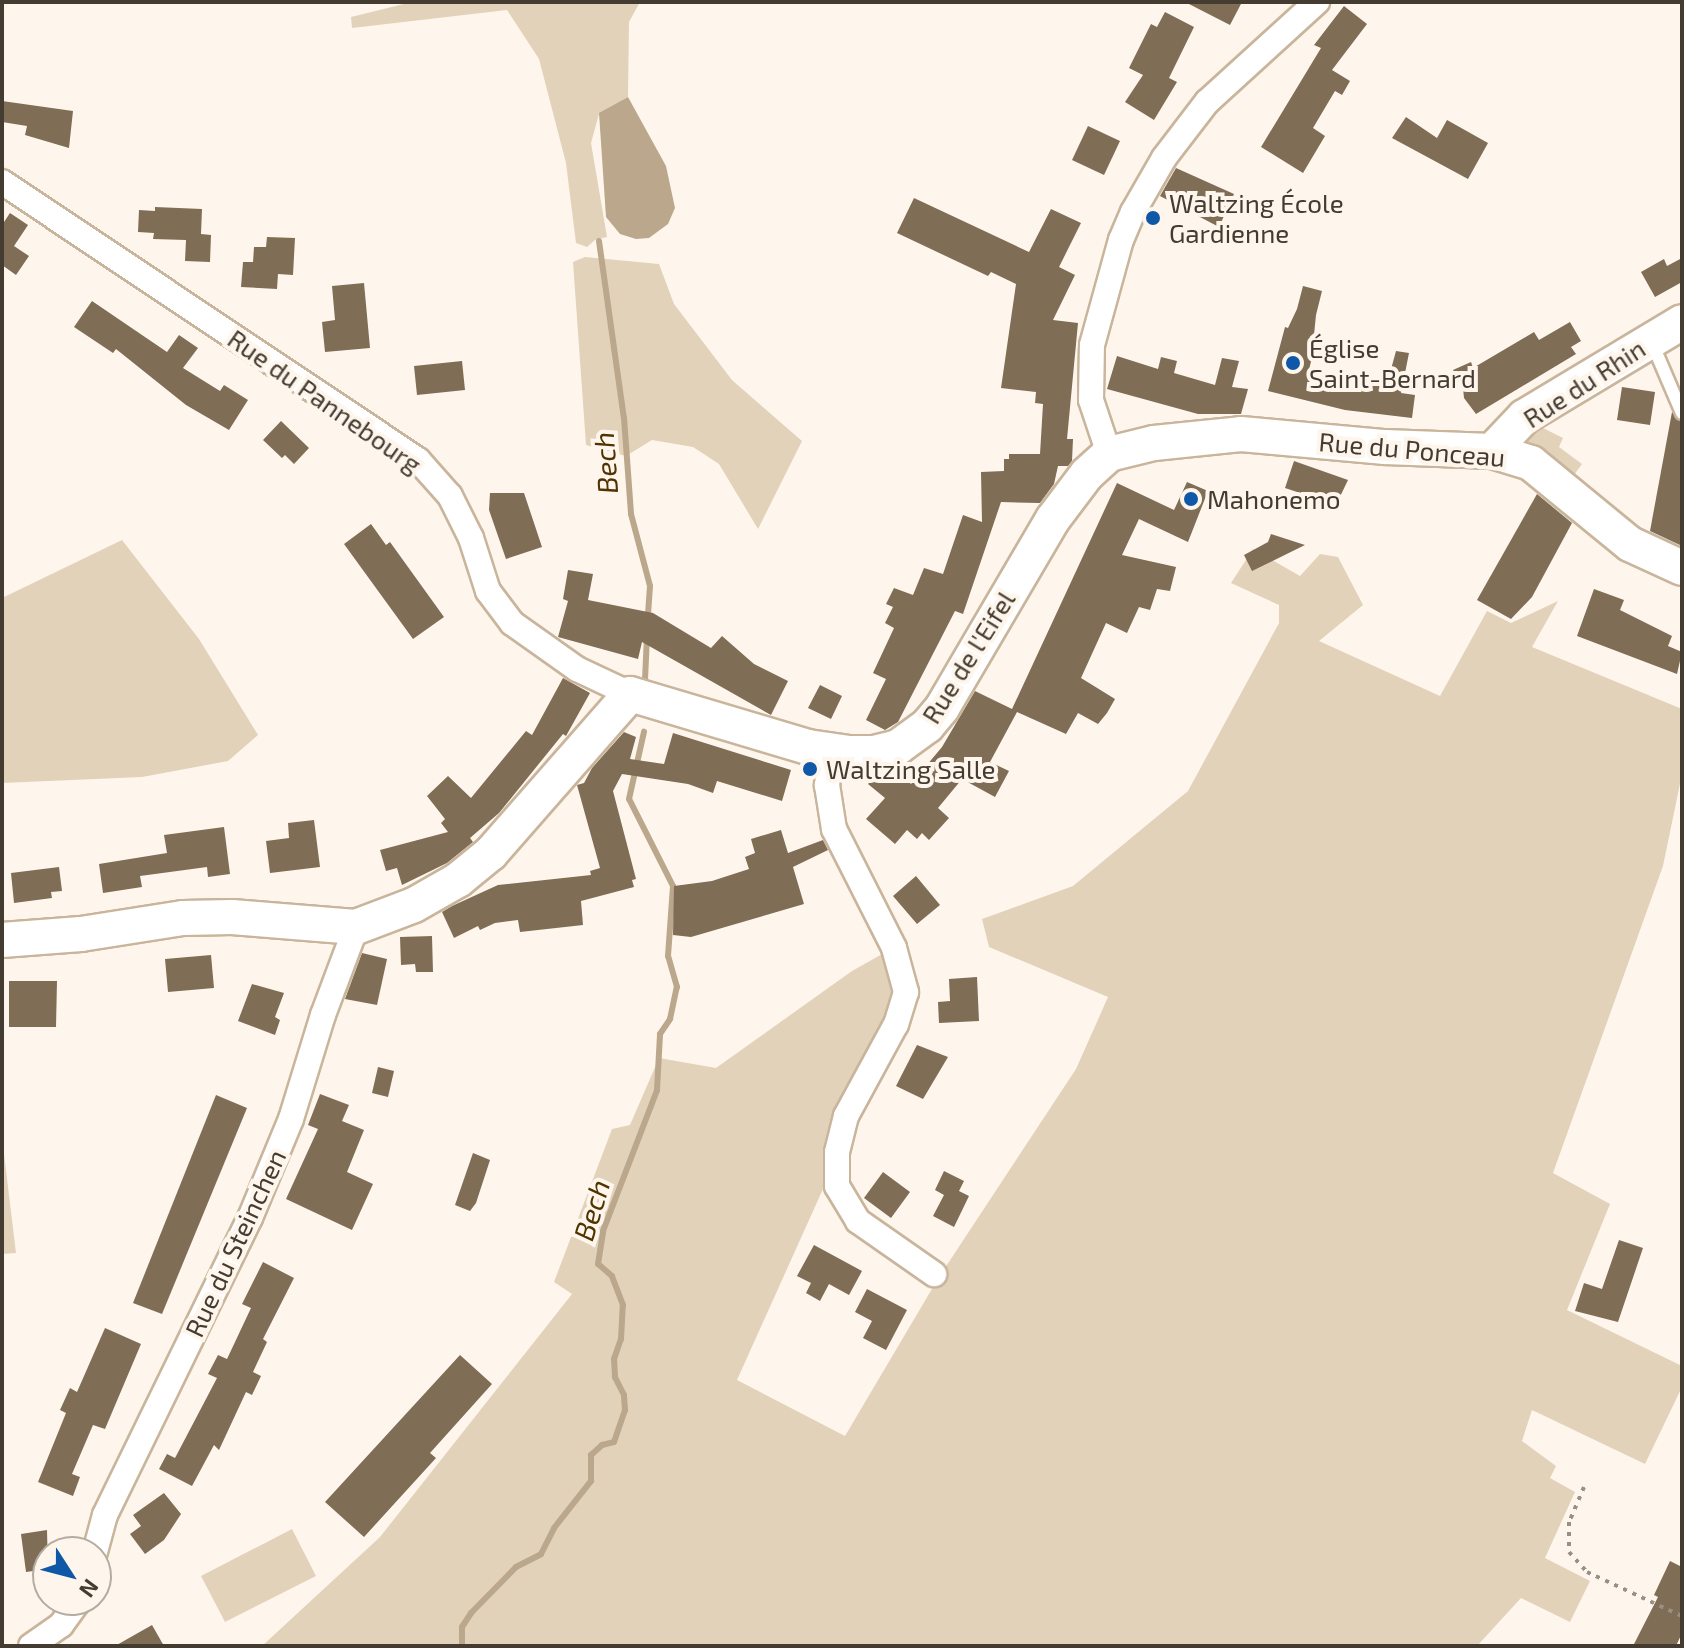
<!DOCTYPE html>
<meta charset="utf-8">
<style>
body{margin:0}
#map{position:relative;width:1684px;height:1648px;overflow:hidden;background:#fef6ec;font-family:"Exo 2",sans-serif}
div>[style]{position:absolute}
.green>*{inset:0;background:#e3d2ba}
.water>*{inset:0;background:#bba78c}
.stream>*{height:6px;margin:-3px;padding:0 3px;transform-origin:3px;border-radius:3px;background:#bba78c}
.building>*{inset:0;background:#7f6d55}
.path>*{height:4px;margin-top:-2px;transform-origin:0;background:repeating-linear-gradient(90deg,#989086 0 4px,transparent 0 10px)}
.roads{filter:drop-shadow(2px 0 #c9b59c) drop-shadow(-2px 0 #c9b59c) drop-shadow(0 2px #c9b59c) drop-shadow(0 -2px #c9b59c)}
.lane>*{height:12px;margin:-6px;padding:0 6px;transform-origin:6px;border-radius:6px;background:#fff}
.street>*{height:24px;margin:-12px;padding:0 12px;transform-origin:12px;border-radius:12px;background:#fff}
.secondary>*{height:34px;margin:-17px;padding:0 17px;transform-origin:17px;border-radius:17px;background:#fff}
.dots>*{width:22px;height:22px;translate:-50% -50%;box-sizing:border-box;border:4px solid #fef6ec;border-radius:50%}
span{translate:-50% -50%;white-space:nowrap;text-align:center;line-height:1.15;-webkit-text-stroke:8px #fef6ec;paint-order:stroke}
.poi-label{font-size:26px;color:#443c31}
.left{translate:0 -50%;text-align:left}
.street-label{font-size:26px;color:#443c31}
.water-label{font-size:28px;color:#503300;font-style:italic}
.frame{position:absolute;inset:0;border:4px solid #443c31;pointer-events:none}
.north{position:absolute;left:32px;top:1536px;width:80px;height:80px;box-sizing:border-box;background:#fef6ec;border:2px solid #b4aca1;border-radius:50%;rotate:126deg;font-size:22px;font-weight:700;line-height:32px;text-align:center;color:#443c31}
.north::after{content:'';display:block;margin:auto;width:28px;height:36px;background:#0f58a7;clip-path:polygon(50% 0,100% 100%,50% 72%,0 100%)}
</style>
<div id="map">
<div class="green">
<div style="clip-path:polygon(412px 2px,640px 2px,629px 22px,628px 97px,599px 114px,591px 143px,607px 237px,595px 240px,587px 247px,576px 243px,566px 163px,539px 59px,507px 10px,352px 28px,351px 17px)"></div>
<div style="clip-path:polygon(585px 257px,659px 264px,674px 304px,732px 380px,802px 441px,758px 529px,719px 464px,693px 447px,652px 440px,626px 456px,586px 445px,573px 262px)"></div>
<div style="clip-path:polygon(1531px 422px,1563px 438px,1559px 447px,1582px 464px,1574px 475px,1521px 441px)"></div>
<div style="clip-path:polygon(122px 540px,199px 639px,258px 735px,228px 761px,142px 777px,2px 783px,2px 598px)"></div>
<div style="clip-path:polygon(1253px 549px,1300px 576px,1320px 554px,1338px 557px,1363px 605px,1319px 641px,1440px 696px,1487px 611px,1511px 623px,1558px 601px,1532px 647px,1682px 709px,1682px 774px,1663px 866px,1553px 1173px,1610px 1204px,1567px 1310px,1682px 1366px,1682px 1387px,1645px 1464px,1532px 1410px,1522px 1441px,1556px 1466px,1550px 1478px,1575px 1492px,1545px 1558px,1590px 1581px,1570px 1622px,1521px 1598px,1477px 1646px,262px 1646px,380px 1537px,572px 1294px,554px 1282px,612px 1129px,630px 1125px,659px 1058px,716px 1068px,852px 971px,884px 953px,895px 988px,888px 1021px,836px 1109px,823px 1189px,737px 1380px,845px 1436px,939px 1277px,1076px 1069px,1108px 997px,989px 947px,982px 919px,1073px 886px,1188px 791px,1279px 623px,1279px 605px,1231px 583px)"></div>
<div style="clip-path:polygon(2px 1137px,16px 1253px,2px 1254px)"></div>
<div style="clip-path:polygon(292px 1529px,316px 1576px,225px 1622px,201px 1576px)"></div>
</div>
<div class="water">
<div style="clip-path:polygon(628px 97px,666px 166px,675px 208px,668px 224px,649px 238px,636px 239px,620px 234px,606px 217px,599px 113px)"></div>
</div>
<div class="stream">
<div style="left:599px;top:241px;width:179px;rotate:82deg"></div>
<div style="left:624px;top:418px;width:96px;rotate:85.8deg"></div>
<div style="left:631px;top:514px;width:74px;rotate:75.2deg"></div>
<div style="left:650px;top:586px;width:31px;rotate:94deg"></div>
<div style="left:645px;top:680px;width:44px;rotate:-87.4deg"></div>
<div style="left:462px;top:1646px;width:19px;rotate:-90deg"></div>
<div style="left:462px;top:1627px;width:17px;rotate:-57deg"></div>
<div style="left:471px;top:1613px;width:64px;rotate:-45.6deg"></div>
<div style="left:516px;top:1567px;width:28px;rotate:-27deg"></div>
<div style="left:541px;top:1554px;width:29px;rotate:-63deg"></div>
<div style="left:554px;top:1528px;width:60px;rotate:-51.8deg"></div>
<div style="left:591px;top:1481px;width:26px;rotate:-90deg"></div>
<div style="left:591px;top:1455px;width:15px;rotate:-42deg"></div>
<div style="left:602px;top:1445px;width:12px;rotate:-14deg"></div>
<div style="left:614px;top:1442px;width:34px;rotate:-71deg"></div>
<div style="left:625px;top:1410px;width:15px;rotate:-94deg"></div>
<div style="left:624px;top:1395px;width:20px;rotate:-117deg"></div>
<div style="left:615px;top:1377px;width:18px;rotate:-93deg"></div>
<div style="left:614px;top:1359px;width:21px;rotate:-71deg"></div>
<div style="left:621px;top:1339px;width:34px;rotate:-87deg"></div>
<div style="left:623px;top:1305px;width:31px;rotate:-111deg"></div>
<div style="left:612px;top:1276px;width:18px;rotate:-139deg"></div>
<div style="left:598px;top:1264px;width:33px;rotate:-81deg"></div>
<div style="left:603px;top:1231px;width:151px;rotate:-69deg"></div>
<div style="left:657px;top:1090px;width:56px;rotate:-86.9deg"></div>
<div style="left:660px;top:1034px;width:18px;rotate:-56deg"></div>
<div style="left:670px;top:1019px;width:33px;rotate:-78deg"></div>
<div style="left:677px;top:987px;width:32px;rotate:-106deg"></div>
<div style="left:668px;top:956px;width:70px;rotate:-85.9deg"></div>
<div style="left:673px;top:886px;width:97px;rotate:-116.8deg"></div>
<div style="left:629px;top:799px;width:69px;rotate:-77.4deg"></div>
</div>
<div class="building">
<div style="clip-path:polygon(1185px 2px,1242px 2px,1230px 25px)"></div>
<div style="clip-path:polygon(1344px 6px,1367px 24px,1332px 70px,1350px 81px,1342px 95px,1335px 91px,1313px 128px,1325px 136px,1303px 173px,1261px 147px,1321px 48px,1314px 45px)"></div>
<div style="clip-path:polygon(1165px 12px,1194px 27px,1169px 78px,1177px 82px,1154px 120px,1125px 102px,1143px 75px,1129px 68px,1151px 24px,1157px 27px)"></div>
<div style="clip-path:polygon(2px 101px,73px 111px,69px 148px,25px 135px,27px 126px,2px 122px)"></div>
<div style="clip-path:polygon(1406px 117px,1437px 138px,1447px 120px,1488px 143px,1468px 179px,1392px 138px)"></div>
<div style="clip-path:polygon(1088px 126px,1120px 141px,1104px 175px,1072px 160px)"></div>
<div style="clip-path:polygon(1176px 168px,1234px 194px,1219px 227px,1160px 196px)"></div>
<div style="clip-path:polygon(914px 198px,1029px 252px,1051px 209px,1081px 223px,1059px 267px,1075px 275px,1053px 320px,1078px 323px,1067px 439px,1073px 439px,1072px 461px,1068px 466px,1058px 466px,1054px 484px,1040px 503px,1001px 502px,963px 614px,955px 611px,898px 722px,885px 730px,866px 720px,886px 679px,873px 673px,894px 628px,885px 623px,893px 607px,886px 604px,894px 588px,913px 595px,924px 568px,943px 574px,963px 515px,982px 522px,981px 472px,1004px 471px,1004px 459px,1009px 459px,1009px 454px,1040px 454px,1043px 404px,1035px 403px,1036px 392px,1001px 388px,1016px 284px,991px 272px,988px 276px,897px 233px)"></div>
<div style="clip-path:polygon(155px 207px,202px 209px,201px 234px,211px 235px,210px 262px,185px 261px,186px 240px,153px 239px,154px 233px,138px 232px,139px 210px,155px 211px)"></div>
<div style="clip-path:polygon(10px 213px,28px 225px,14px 246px,29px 256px,16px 275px,2px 265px,2px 225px)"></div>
<div style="clip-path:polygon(267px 237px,295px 238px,293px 275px,278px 274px,277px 289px,241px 287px,243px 262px,253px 262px,254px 247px,266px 247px)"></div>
<div style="clip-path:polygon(1682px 258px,1682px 282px,1655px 297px,1641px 272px,1664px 259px,1667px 266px)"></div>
<div style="clip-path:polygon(364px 283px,370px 348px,325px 352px,322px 322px,335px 320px,332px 286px)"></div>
<div style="clip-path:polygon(1303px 286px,1322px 291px,1316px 315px,1314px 335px,1317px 336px,1309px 370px,1387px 384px,1396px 351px,1409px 353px,1401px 393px,1415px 395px,1412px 418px,1345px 410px,1268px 391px,1285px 327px,1288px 328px,1297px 309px)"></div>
<div style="clip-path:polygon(92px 301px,167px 352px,179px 335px,198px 348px,183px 368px,220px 391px,224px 385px,248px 400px,229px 430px,186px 405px,116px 349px,113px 353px,74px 327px)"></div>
<div style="clip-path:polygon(1570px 322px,1581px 341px,1571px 347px,1576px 354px,1476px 414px,1464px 398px,1463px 388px,1453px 370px,1471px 362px,1473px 368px,1534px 332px,1539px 340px)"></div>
<div style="clip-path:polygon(1117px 356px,1158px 369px,1161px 357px,1177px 361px,1174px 373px,1215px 385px,1222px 358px,1239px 361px,1232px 387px,1248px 389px,1241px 414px,1198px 414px,1107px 389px)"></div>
<div style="clip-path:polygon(462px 361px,465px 390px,417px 395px,414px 366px)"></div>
<div style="clip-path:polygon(1622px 387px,1655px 392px,1650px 425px,1617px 420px)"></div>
<div style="clip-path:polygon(1672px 412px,1682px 422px,1682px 546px,1650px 531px)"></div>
<div style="clip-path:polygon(281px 421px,309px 448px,294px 464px,285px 455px,282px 458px,263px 440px)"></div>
<div style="clip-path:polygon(1294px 461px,1348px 480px,1336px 505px,1285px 488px)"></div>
<div style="clip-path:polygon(1187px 482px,1208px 491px,1188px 542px,1139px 519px,1122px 555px,1176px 567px,1170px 591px,1157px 589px,1150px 610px,1139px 607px,1127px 633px,1106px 623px,1081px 678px,1115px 699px,1107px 713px,1098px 724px,1078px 713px,1066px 734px,1017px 712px,990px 762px,1009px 771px,995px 797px,962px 779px,938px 808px,949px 818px,929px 840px,922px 833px,917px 839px,907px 830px,895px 844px,866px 819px,885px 798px,868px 784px,879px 772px,887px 775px,894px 769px,911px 784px,942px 747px,975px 691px,1012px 709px,1117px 483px,1174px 510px)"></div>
<div style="clip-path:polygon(490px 493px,524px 493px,542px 547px,506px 559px,489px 510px)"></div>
<div style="clip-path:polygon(1537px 494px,1572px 523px,1532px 597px,1511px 619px,1477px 600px)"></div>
<div style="clip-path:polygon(371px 524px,386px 545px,390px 542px,444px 617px,413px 639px,344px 544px)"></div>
<div style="clip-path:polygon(1271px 534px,1305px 545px,1252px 571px,1244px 555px,1268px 542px)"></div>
<div style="clip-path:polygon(568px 570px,593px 574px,588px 600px,653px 613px,711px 648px,722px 636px,754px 664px,788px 681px,771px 715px,642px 642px,638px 659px,558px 637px,568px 601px,563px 599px)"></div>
<div style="clip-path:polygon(1594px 589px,1624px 600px,1620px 610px,1672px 636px,1668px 646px,1682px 652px,1677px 674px,1577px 636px)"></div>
<div style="clip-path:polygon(563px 678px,590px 693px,566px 736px,563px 734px,499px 813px,470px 838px,473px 842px,447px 863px,402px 885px,397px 868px,386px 871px,380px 850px,448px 832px,441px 823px,445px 819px,427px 796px,448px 776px,471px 798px,526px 731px,532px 735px)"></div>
<div style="clip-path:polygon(820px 685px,842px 696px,831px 719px,808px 708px)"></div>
<div style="clip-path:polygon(624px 732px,636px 737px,630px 759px,664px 764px,673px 733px,791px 770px,782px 801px,717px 781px,713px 793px,688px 784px,622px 774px,613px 791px,636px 879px,632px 880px,634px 887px,581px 901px,583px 925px,520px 932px,518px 920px,495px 923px,480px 930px,478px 926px,454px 938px,442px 912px,452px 906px,498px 885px,591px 875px,590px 871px,600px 868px,577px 785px,584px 783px,592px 768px)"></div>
<div style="clip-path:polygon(314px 820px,320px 867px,270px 873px,266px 841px,289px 838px,288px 823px)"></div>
<div style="clip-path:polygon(224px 827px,230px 874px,208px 877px,207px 867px,140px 876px,142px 887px,103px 893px,99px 864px,167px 853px,164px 835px)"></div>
<div style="clip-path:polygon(781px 830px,788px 853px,823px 840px,828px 850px,793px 867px,804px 904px,691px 937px,673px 935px,674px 886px,712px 881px,749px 869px,745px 857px,755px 853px,751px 839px)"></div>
<div style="clip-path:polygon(59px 867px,62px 891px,51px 892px,52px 898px,14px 903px,11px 873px)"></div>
<div style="clip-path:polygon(916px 876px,940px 905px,917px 924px,893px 896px)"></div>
<div style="clip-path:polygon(432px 936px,433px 972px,416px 972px,415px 964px,401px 965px,400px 937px)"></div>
<div style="clip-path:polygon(362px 953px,387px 959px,377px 1005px,345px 999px)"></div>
<div style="clip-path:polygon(211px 955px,214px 988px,168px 992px,165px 959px)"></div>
<div style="clip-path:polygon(977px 977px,979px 1021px,939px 1023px,938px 1002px,950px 1001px,949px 979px)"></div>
<div style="clip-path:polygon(9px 981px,57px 981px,56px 1027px,9px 1027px)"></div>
<div style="clip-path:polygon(252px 984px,284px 993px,275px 1017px,280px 1020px,275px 1035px,238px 1021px)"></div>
<div style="clip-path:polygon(917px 1045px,948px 1057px,923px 1099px,896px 1086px)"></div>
<div style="clip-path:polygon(378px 1067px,394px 1071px,388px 1097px,372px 1093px)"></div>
<div style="clip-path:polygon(320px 1094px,349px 1105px,342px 1121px,364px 1130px,347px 1172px,373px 1184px,352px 1230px,286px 1199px,318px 1129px,308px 1125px)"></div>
<div style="clip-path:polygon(216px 1095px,247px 1108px,162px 1314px,133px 1303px)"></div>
<div style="clip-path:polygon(473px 1153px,490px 1160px,476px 1203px,470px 1211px,455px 1205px)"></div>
<div style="clip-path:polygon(944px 1171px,964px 1181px,959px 1191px,969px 1196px,954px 1227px,933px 1216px,944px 1195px,935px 1190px)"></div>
<div style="clip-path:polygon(883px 1172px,910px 1192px,891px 1218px,864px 1198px)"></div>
<div style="clip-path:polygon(1619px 1240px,1643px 1248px,1618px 1322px,1575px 1311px,1584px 1283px,1602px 1289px)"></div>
<div style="clip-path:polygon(814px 1245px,862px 1271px,849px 1295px,829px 1284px,820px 1301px,806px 1293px,811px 1283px,797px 1276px)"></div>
<div style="clip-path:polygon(263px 1262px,294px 1278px,263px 1339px,267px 1342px,253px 1372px,261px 1376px,252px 1395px,246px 1392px,219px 1450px,214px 1445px,192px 1486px,159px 1469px,167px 1454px,175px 1458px,217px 1378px,208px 1374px,218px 1355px,227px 1359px,251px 1308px,242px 1304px)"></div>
<div style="clip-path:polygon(867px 1289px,907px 1310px,886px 1350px,863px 1338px,872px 1321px,855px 1312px)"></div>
<div style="clip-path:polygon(105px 1328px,141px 1344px,105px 1429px,93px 1425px,72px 1474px,80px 1477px,73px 1496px,38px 1482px,66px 1413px,60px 1410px,70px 1388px,77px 1392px)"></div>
<div style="clip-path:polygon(460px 1355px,492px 1384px,430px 1453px,436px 1458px,364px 1537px,325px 1502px)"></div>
<div style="clip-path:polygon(164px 1493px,181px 1514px,164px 1540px,145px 1554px,130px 1534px,141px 1526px,133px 1515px)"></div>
<div style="clip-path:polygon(47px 1530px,48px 1569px,26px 1572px,21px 1534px)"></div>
<div style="clip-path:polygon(1670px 1561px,1682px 1567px,1682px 1633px,1676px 1646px,1633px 1646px,1658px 1597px,1654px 1595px)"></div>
<div style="clip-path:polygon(152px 1625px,164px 1646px,115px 1646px)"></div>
</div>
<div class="path">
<div style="left:1584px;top:1487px;width:38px;rotate:113deg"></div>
<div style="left:1569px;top:1522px;width:30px;rotate:90deg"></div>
<div style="left:1569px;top:1552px;width:27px;rotate:48deg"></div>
<div style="left:1587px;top:1572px;width:105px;rotate:24.9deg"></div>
</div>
<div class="roads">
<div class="lane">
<div style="left:1652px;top:343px;width:76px;rotate:66.8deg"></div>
</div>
<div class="street">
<div style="left:2px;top:182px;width:500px;rotate:33.75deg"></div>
<div style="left:418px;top:460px;width:48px;rotate:48.4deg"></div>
<div style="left:450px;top:496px;width:47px;rotate:63.4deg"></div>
<div style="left:471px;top:538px;width:56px;rotate:72.2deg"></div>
<div style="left:488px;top:591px;width:40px;rotate:53deg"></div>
<div style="left:512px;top:623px;width:80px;rotate:35.3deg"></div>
<div style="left:577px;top:669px;width:59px;rotate:25.3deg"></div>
<div style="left:1109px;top:454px;width:57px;rotate:-108.4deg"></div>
<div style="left:1091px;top:400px;width:55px;rotate:-89deg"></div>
<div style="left:1092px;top:345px;width:109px;rotate:-74.6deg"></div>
<div style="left:1121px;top:240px;width:30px;rotate:-67deg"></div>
<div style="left:1133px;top:212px;width:62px;rotate:-60.1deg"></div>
<div style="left:1164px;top:158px;width:71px;rotate:-52.5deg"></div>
<div style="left:1207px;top:102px;width:149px;rotate:-42.3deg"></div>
<div style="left:834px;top:751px;width:35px;rotate:102deg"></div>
<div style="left:827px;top:785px;width:45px;rotate:81deg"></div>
<div style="left:834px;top:829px;width:133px;rotate:63.2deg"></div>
<div style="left:894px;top:948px;width:46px;rotate:74.7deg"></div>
<div style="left:906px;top:992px;width:34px;rotate:107deg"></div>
<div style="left:896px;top:1024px;width:105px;rotate:118.5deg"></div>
<div style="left:846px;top:1116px;width:37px;rotate:104deg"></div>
<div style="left:837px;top:1152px;width:34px;rotate:90deg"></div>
<div style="left:837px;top:1186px;width:41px;rotate:59deg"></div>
<div style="left:858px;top:1221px;width:93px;rotate:34.9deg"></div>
<div style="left:95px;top:1552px;width:38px;rotate:-75deg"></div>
<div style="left:105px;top:1515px;width:331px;rotate:-64deg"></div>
<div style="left:250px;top:1218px;width:107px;rotate:-67.5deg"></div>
<div style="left:291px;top:1119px;width:109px;rotate:-72.9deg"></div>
<div style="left:323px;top:1015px;width:94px;rotate:-69.4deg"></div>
<div style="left:31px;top:1646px;width:37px;rotate:-35deg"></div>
<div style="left:61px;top:1625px;width:31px;rotate:-54deg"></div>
</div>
<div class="secondary">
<div style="left:1492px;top:451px;width:47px;rotate:-46.7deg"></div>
<div style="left:1524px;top:417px;width:184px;rotate:-31deg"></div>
<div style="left:2px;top:940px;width:79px;rotate:-4.3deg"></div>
<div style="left:81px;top:934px;width:103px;rotate:-8.9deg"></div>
<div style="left:183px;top:918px;width:49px;rotate:-1.2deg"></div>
<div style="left:232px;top:917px;width:124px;rotate:4.6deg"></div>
<div style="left:356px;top:927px;width:62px;rotate:-20.8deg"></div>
<div style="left:414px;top:905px;width:51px;rotate:-29.6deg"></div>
<div style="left:458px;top:880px;width:43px;rotate:-39.3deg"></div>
<div style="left:491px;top:853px;width:211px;rotate:-48.8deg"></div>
<div style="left:630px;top:694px;width:186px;rotate:16.6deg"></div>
<div style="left:808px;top:747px;width:40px;rotate:8.5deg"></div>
<div style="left:848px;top:753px;width:26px"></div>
<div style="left:874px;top:753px;width:25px;rotate:-14deg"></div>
<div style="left:898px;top:747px;width:36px;rotate:-36deg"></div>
<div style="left:927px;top:726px;width:23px;rotate:-50deg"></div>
<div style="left:942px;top:708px;width:219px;rotate:-59.6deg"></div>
<div style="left:1053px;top:519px;width:56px;rotate:-52.9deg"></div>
<div style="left:1087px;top:474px;width:30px;rotate:-42deg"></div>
<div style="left:1109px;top:454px;width:46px;rotate:-13.7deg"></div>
<div style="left:1154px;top:443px;width:87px;rotate:-5.9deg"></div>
<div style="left:1241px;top:434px;width:145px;rotate:5.2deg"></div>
<div style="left:1385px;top:447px;width:107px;rotate:2.1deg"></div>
<div style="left:1492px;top:451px;width:41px;rotate:17.1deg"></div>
<div style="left:1531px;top:463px;width:128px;rotate:39.3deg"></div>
<div style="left:1630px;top:544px;width:57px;rotate:24.8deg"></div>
</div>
</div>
<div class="dots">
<div style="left:1153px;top:218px;background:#0f58a7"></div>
<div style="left:1293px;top:363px;background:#0f58a7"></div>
<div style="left:1191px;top:499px;background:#0f58a7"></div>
<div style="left:810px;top:769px;background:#0f58a7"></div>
</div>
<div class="poi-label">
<span class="left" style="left:1169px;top:218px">Waltzing École<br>Gardienne</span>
<span class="left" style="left:1309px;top:363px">Église<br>Saint-Bernard</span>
<span class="left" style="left:1207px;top:499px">Mahonemo</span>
<span class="left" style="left:826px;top:769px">Waltzing Salle</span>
</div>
<div class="street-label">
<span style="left:1584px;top:383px;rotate:-33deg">Rue du Rhin</span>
<span style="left:325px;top:401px;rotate:35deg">Rue du Pannebourg</span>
<span style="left:1412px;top:449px;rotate:5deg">Rue du Ponceau</span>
<span style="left:968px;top:657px;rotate:-58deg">Rue de l'Eifel</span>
<span style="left:235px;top:1243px;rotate:-65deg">Rue du Steinchen</span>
</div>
<div class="water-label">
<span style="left:605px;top:463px;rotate:-94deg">Bech</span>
<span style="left:591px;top:1210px;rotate:-73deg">Bech</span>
</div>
<div class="frame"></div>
<div class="north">N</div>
</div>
